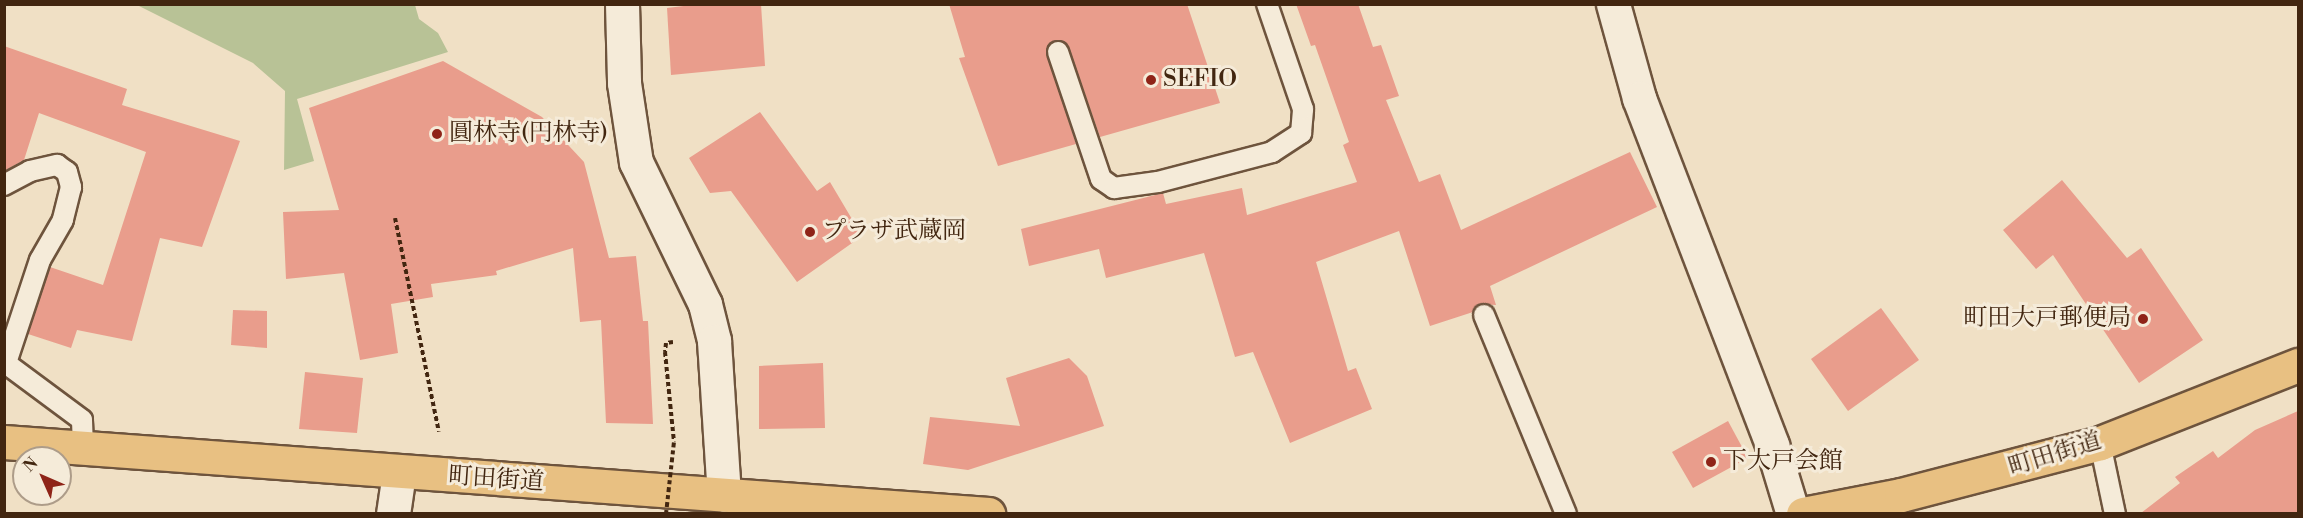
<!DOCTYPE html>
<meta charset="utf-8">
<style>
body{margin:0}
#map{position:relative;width:2303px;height:518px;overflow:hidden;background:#f0e0c5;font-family:"Libre Bodoni","Noto Serif JP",serif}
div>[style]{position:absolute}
.green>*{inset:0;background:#b8c296}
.building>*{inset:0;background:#e99d8c}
.path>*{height:4px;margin-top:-2px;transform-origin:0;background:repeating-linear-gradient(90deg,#422610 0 4.5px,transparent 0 7.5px)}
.roads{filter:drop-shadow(2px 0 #6e543d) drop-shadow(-2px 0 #6e543d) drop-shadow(0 2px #6e543d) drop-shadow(0 -2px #6e543d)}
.lane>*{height:20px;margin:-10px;padding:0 10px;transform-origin:10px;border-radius:10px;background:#f5ebd9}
.street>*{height:33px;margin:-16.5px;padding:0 16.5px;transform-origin:16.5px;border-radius:16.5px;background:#f5ebd9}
.secondary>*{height:33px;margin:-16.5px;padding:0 16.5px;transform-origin:16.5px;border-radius:16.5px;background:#f5ebd9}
.primary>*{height:33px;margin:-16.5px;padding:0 16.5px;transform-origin:16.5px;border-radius:16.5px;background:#e8c082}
.path-bridge>*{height:4px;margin-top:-2px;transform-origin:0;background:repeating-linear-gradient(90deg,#422610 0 4.5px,transparent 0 7.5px)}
.dots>*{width:16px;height:16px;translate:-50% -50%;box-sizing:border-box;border:3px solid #f5ebd9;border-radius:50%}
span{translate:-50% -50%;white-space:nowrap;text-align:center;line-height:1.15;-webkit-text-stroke:6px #f5ebd9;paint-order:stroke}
.poi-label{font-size:24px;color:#422610}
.left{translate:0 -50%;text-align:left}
.right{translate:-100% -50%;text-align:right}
.street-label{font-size:24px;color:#422610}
.frame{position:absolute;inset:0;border:6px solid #422610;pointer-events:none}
.north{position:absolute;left:12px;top:446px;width:60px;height:60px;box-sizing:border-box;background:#f5ebd9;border:2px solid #ad9c89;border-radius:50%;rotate:315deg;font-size:16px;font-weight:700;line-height:24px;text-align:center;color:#422610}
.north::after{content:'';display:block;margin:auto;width:21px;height:27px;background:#8f2418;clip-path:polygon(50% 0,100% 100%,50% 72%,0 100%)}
</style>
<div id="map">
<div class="green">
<div style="clip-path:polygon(137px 5px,415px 5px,419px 19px,438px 33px,448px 52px,297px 99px,314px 161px,284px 170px,285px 91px,253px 63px)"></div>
</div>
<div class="building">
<div style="clip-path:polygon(700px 4px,761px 4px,765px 66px,671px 75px,667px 8px)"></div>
<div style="clip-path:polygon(949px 4px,1187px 4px,1220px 103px,1100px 137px,1069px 48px,1055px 41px,1047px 55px,1076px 144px,998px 166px,959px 58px,965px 57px)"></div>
<div style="clip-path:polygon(1296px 4px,1358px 4px,1373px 47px,1381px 45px,1399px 96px,1386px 100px,1419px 182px,1440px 174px,1461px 230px,1630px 152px,1657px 207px,1490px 286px,1496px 305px,1480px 304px,1473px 312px,1430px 326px,1399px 231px,1316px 262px,1348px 371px,1356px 368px,1372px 409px,1290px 443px,1253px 352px,1235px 357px,1204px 253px,1106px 278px,1099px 249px,1029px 266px,1021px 229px,1163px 193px,1166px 204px,1242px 188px,1247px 215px,1357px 182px,1343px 145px,1349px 142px,1315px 45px,1311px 46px)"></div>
<div style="clip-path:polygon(4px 46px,127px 89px,122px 105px,240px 141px,202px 247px,160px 238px,132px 341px,77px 330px,71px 348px,28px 334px,50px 267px,103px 285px,146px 152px,39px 113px,24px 160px,4px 171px)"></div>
<div style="clip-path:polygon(443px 61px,542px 117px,584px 162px,609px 258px,636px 256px,643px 321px,648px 321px,653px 424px,606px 423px,601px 320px,580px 322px,573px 248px,496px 271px,497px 275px,431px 284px,433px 297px,391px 304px,398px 353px,360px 360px,344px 273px,286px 279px,283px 212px,339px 210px,309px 108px)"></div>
<div style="clip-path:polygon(760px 112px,817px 191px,830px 182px,862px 236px,797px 282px,731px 191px,710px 193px,689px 158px)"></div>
<div style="clip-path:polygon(2062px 180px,2127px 258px,2141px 248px,2203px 340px,2139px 383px,2053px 255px,2036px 269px,2003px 230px)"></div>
<div style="clip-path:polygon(1881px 308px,1919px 360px,1848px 411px,1811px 359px)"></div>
<div style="clip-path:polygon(233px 310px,267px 311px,267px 348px,231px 345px)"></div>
<div style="clip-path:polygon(1069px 358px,1087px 376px,1104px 426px,968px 470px,923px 464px,930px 417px,1020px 426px,1006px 378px)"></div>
<div style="clip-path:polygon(823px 363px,825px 428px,759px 429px,759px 366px)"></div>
<div style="clip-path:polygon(305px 372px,363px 378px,357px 433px,299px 429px)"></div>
<div style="clip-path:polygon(2298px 411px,2298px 513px,2141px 513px,2180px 483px,2175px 477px,2213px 451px,2218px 458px,2255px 430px)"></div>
<div style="clip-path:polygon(1728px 421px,1748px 458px,1693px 488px,1672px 452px)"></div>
</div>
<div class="path">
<div style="left:395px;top:218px;width:218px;rotate:78.4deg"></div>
<div style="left:673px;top:342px;width:7px;rotate:172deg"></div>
<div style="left:666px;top:343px;width:9px;rotate:96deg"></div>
<div style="left:665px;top:352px;width:90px;rotate:84.3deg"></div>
</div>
<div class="roads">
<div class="lane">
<div style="left:1058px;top:52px;width:134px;rotate:71.3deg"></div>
<div style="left:1101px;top:179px;width:16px;rotate:35deg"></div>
<div style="left:1114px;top:188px;width:44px;rotate:-7.8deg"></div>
<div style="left:1158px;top:182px;width:118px;rotate:-14.7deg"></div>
<div style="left:1272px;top:152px;width:35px;rotate:-33deg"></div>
<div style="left:1301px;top:133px;width:24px;rotate:-85deg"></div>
<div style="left:1303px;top:109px;width:111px;rotate:-108.9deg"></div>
<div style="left:4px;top:185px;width:30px;rotate:-28deg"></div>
<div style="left:30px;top:171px;width:28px;rotate:-13deg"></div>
<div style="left:57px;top:165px;width:12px;rotate:35deg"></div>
<div style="left:67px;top:172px;width:16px;rotate:75deg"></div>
<div style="left:71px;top:187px;width:34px;rotate:104deg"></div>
<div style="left:63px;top:220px;width:46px;rotate:119.9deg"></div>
<div style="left:40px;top:260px;width:108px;rotate:108.3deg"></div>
<div style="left:1484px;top:315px;width:215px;rotate:67.6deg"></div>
<div style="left:4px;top:362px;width:97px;rotate:36.6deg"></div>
<div style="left:82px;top:420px;width:28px;rotate:88deg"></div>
<div style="left:2100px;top:443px;width:73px;rotate:78.1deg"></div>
</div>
<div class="street">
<div style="left:1613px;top:4px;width:98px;rotate:74.5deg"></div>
<div style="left:1639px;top:98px;width:372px;rotate:69deg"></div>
<div style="left:1772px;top:445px;width:72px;rotate:73.1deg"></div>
</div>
<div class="secondary">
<div style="left:622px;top:4px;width:79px;rotate:88.5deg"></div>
<div style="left:624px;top:83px;width:80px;rotate:81.4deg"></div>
<div style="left:636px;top:162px;width:158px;rotate:64.1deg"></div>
<div style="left:705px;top:304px;width:38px;rotate:76deg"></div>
<div style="left:714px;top:341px;width:154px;rotate:86.3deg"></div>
<div style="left:393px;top:514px;width:41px;rotate:-81.7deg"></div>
</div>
<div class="primary">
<div style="left:4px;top:442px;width:987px;rotate:4.18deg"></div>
<div style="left:1803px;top:514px;width:100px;rotate:-11deg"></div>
<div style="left:1901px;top:495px;width:206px;rotate:-14.6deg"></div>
<div style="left:2100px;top:443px;width:213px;rotate:-21.5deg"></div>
</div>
</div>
<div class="path-bridge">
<div style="left:666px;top:514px;width:72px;rotate:-83.7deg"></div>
</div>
<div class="dots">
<div style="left:1151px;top:80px;background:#8f2418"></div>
<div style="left:437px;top:134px;background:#8f2418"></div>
<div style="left:810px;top:232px;background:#8f2418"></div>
<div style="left:2143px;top:319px;background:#8f2418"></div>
<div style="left:1711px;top:462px;background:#8f2418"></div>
</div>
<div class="poi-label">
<span class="left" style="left:1163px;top:80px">SEFIO</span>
<span class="left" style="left:449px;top:134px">圓林寺(円林寺)</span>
<span class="left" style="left:822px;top:232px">プラザ武蔵岡</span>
<span class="right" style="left:2131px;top:319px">町田大戸郵便局</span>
<span class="left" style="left:1723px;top:462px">下大戸会館</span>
</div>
<div class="street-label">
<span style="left:2055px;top:455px;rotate:-17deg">町田街道</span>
<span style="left:496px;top:480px;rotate:4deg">町田街道</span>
</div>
<div class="frame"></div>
<div class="north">N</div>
</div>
